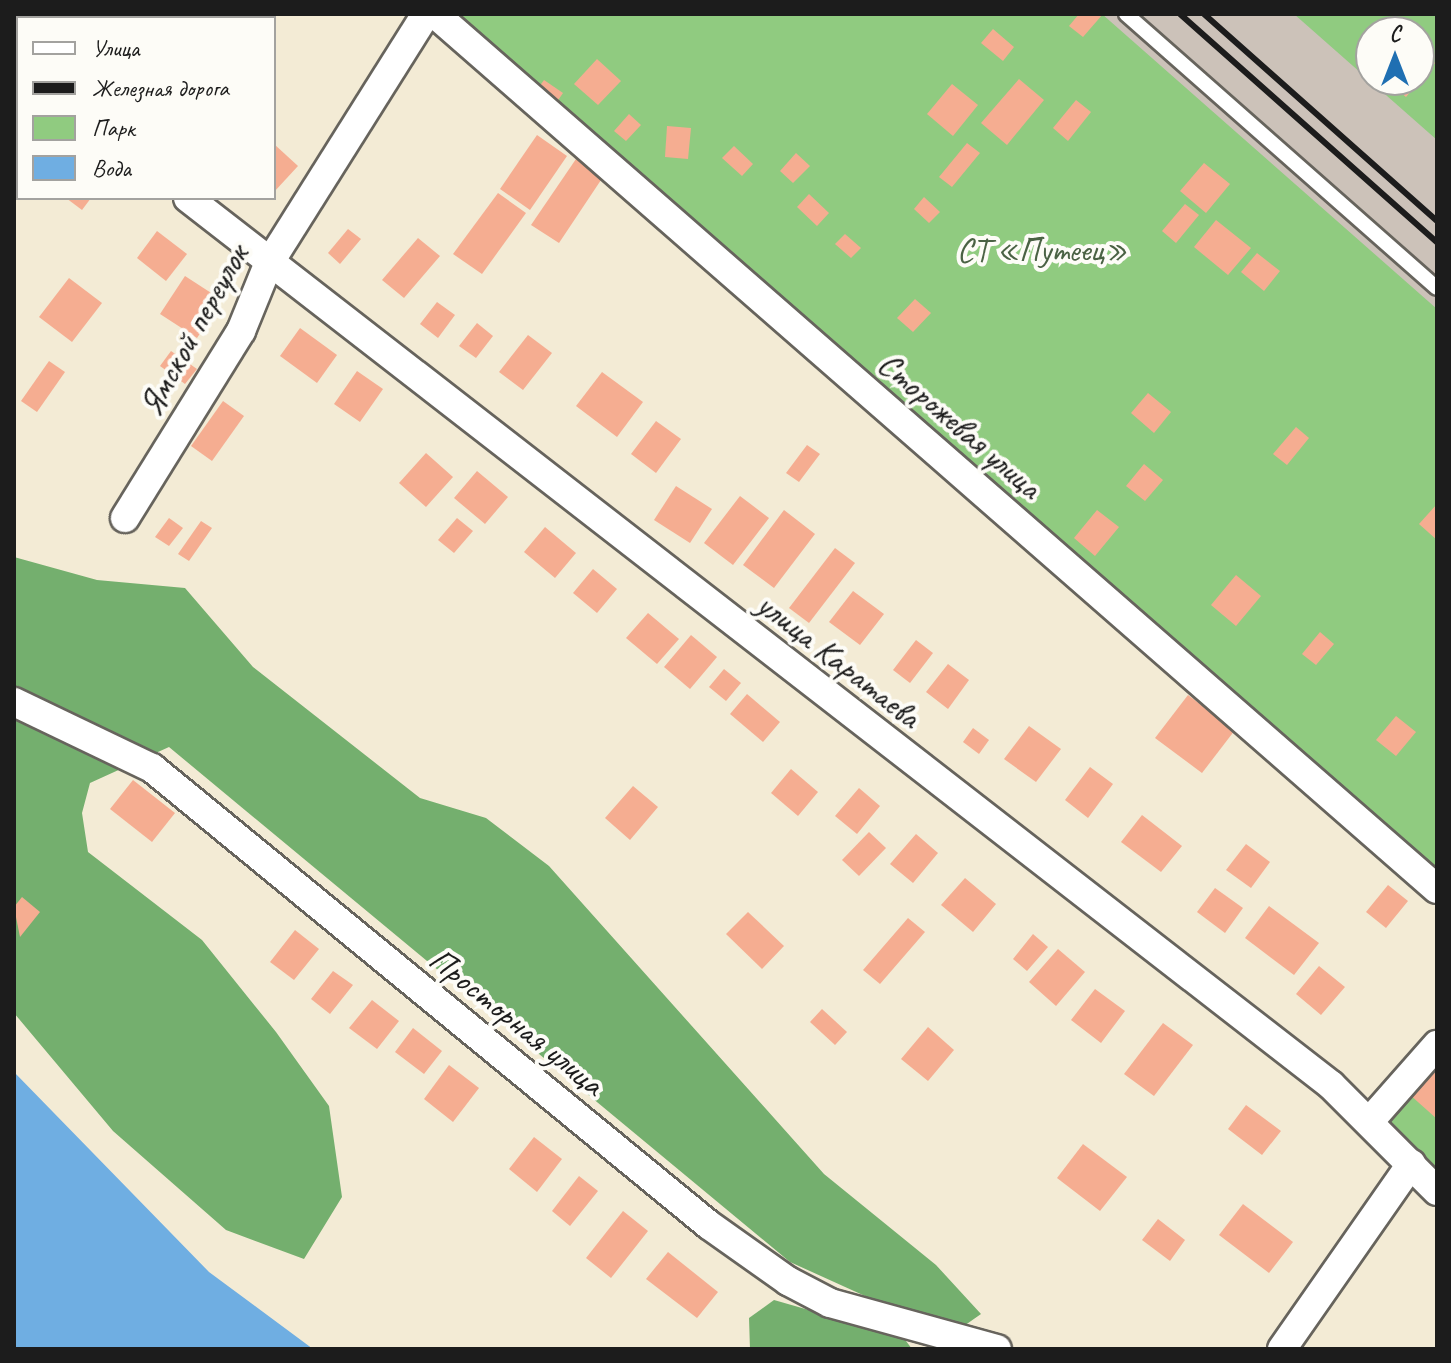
<!DOCTYPE html>
<meta charset="utf-8">
<style>
body{margin:0}
#map{position:relative;width:1451px;height:1363px;overflow:hidden;background:#f3ebd5;font-family:Caveat,sans-serif}
div>[style]{position:absolute}
.industrial>*{inset:0;background:#ccc2b9}
.green>*{inset:0;background:#90cb80}
.forest>*{inset:0;background:#74af6e}
.water>*{inset:0;background:#6faee2}
.building>*{inset:0;background:#f5ad91}
.roads{filter:drop-shadow(2px 0 #67645d) drop-shadow(-2px 0 #67645d) drop-shadow(0 2px #67645d) drop-shadow(0 -2px #67645d)}
.service>*{height:14px;margin:-7px;padding:0 7px;transform-origin:7px;border-radius:7px;background:#fff}
.minor>*{height:28px;margin:-14px;padding:0 14px;transform-origin:14px;border-radius:14px;background:#fff}
.rail>*{height:6px;margin:-3px;padding:0 3px;transform-origin:3px;border-radius:3px;background:#1c1c1c}
span{translate:-50% -50%;white-space:nowrap;text-align:center;line-height:1.15;-webkit-text-stroke:8px #fdfcf7;paint-order:stroke}
.park-label{font-size:34px;color:#4a6244}
.street-label{font-size:34px;color:#1c1c1c}
.frame{position:absolute;inset:0;border:16px solid #1c1c1c;pointer-events:none}
.legend{position:absolute;left:16px;top:16px;width:260px;height:184px;box-sizing:border-box;background:#fdfcf7;border:2px solid #a3a29f;margin:0;padding:10px 14px;list-style:none;font-size:24px;color:#1c1c1c}
.legend li{display:flex;align-items:center;gap:16px;height:40px}
.legend b{width:40px;border:2px solid #a3a29f}
.north{position:absolute;left:1355px;top:16px;width:80px;height:80px;box-sizing:border-box;background:#fdfcf7;border:2px solid #a3a29f;border-radius:50%;rotate:0deg;font-size:22px;font-weight:700;line-height:32px;text-align:center;color:#1c1c1c}
.north::after{content:'';display:block;margin:auto;width:28px;height:36px;background:#1f6fb2;clip-path:polygon(50% 0,100% 100%,50% 72%,0 100%)}
</style>
<div id="map">
<div class="industrial">
<div style="clip-path:polygon(1095px 14px,1300px 14px,1371px 80px,1437px 126px,1437px 315px)"></div>
</div>
<div class="green">
<div style="clip-path:polygon(432px 14px,1102px 14px,1437px 309px,1437px 884px,478px 61px,439px 37px,446px 22px)"></div>
<div style="clip-path:polygon(evenodd,1294px 14px,1437px 14px,1437px 140px,1294px 14px,1371px 32px,1419px 32px,1419px 80px,1371px 80px,1371px 32px)"></div>
<div style="clip-path:polygon(1437px 1047px,1437px 1195px,1368px 1131px)"></div>
</div>
<div class="forest">
<div style="clip-path:polygon(14px 557px,97px 580px,185px 588px,253px 667px,420px 798px,486px 818px,549px 866px,824px 1174px,936px 1265px,981px 1314px,951px 1335px,790px 1262px,169px 747px,90px 783px,82px 813px,88px 852px,202px 940px,276px 1032px,329px 1106px,342px 1197px,304px 1259px,226px 1230px,113px 1131px,14px 1013px)"></div>
<div style="clip-path:polygon(774px 1300px,903px 1337px,912px 1349px,750px 1349px,749px 1318px)"></div>
</div>
<div class="water">
<div style="clip-path:polygon(14px 1072px,209px 1272px,313px 1349px,14px 1349px)"></div>
</div>
<div class="building">
<div style="clip-path:polygon(1079px 14px,1103px 14px,1083px 37px,1069px 26px)"></div>
<div style="clip-path:polygon(993px 29px,1014px 47px,1003px 61px,981px 43px)"></div>
<div style="clip-path:polygon(1419px 49px,1435px 63px,1406px 97px,1386px 80px,1419px 80px)"></div>
<div style="clip-path:polygon(597px 59px,621px 81px,598px 105px,574px 84px)"></div>
<div style="clip-path:polygon(1019px 79px,1044px 100px,1007px 145px,981px 123px)"></div>
<div style="clip-path:polygon(544px 80px,563px 93px,554px 106px,534px 94px)"></div>
<div style="clip-path:polygon(952px 84px,978px 105px,953px 136px,927px 114px)"></div>
<div style="clip-path:polygon(1076px 100px,1091px 112px,1068px 141px,1053px 128px)"></div>
<div style="clip-path:polygon(629px 114px,641px 125px,626px 141px,614px 131px)"></div>
<div style="clip-path:polygon(667px 126px,691px 128px,688px 159px,665px 157px)"></div>
<div style="clip-path:polygon(537px 135px,567px 156px,530px 210px,500px 189px)"></div>
<div style="clip-path:polygon(967px 143px,980px 153px,952px 187px,939px 177px)"></div>
<div style="clip-path:polygon(274px 144px,298px 166px,274px 192px)"></div>
<div style="clip-path:polygon(734px 146px,753px 164px,742px 176px,722px 158px)"></div>
<div style="clip-path:polygon(796px 153px,810px 166px,793px 183px,780px 171px)"></div>
<div style="clip-path:polygon(18px 157px,18px 189px,14px 186px)"></div>
<div style="clip-path:polygon(576px 159px,603px 177px,559px 243px,531px 225px)"></div>
<div style="clip-path:polygon(1204px 163px,1230px 184px,1206px 213px,1180px 191px)"></div>
<div style="clip-path:polygon(498px 193px,526px 213px,482px 274px,453px 254px)"></div>
<div style="clip-path:polygon(809px 194px,829px 213px,817px 226px,797px 207px)"></div>
<div style="clip-path:polygon(924px 197px,940px 212px,929px 223px,914px 209px)"></div>
<div style="clip-path:polygon(66px 198px,91px 198px,82px 210px)"></div>
<div style="clip-path:polygon(1185px 204px,1199px 215px,1176px 243px,1162px 231px)"></div>
<div style="clip-path:polygon(1216px 220px,1251px 248px,1228px 275px,1194px 247px)"></div>
<div style="clip-path:polygon(348px 229px,361px 239px,340px 264px,328px 253px)"></div>
<div style="clip-path:polygon(157px 231px,187px 254px,166px 281px,137px 258px)"></div>
<div style="clip-path:polygon(845px 234px,861px 248px,851px 258px,835px 244px)"></div>
<div style="clip-path:polygon(418px 238px,440px 256px,404px 298px,382px 280px)"></div>
<div style="clip-path:polygon(1257px 253px,1280px 271px,1264px 291px,1241px 272px)"></div>
<div style="clip-path:polygon(185px 276px,222px 300px,197px 338px,160px 314px)"></div>
<div style="clip-path:polygon(69px 278px,102px 303px,72px 342px,39px 317px)"></div>
<div style="clip-path:polygon(915px 299px,931px 313px,913px 332px,897px 318px)"></div>
<div style="clip-path:polygon(437px 302px,455px 315px,438px 338px,420px 324px)"></div>
<div style="clip-path:polygon(477px 323px,493px 336px,476px 358px,459px 346px)"></div>
<div style="clip-path:polygon(300px 328px,337px 355px,317px 383px,280px 356px)"></div>
<div style="clip-path:polygon(528px 335px,552px 353px,523px 390px,499px 372px)"></div>
<div style="clip-path:polygon(171px 351px,197px 369px,185px 384px,160px 366px)"></div>
<div style="clip-path:polygon(49px 361px,65px 372px,37px 412px,21px 401px)"></div>
<div style="clip-path:polygon(357px 371px,383px 389px,360px 422px,334px 404px)"></div>
<div style="clip-path:polygon(602px 372px,643px 402px,617px 437px,576px 406px)"></div>
<div style="clip-path:polygon(1148px 393px,1171px 412px,1154px 433px,1131px 413px)"></div>
<div style="clip-path:polygon(223px 401px,244px 416px,212px 461px,191px 446px)"></div>
<div style="clip-path:polygon(656px 421px,681px 439px,656px 473px,631px 454px)"></div>
<div style="clip-path:polygon(1296px 427px,1309px 438px,1287px 465px,1273px 454px)"></div>
<div style="clip-path:polygon(807px 445px,820px 454px,799px 482px,786px 473px)"></div>
<div style="clip-path:polygon(426px 453px,453px 477px,426px 507px,399px 483px)"></div>
<div style="clip-path:polygon(1144px 464px,1163px 480px,1145px 501px,1126px 486px)"></div>
<div style="clip-path:polygon(477px 471px,508px 497px,485px 524px,454px 498px)"></div>
<div style="clip-path:polygon(676px 486px,712px 509px,690px 543px,654px 520px)"></div>
<div style="clip-path:polygon(740px 496px,769px 518px,733px 565px,704px 543px)"></div>
<div style="clip-path:polygon(1437px 504px,1437px 540px,1419px 524px)"></div>
<div style="clip-path:polygon(784px 510px,815px 534px,774px 588px,743px 565px)"></div>
<div style="clip-path:polygon(1097px 510px,1119px 527px,1095px 556px,1074px 538px)"></div>
<div style="clip-path:polygon(169px 518px,183px 528px,169px 546px,155px 537px)"></div>
<div style="clip-path:polygon(457px 518px,473px 531px,454px 553px,438px 540px)"></div>
<div style="clip-path:polygon(201px 521px,212px 528px,189px 561px,178px 554px)"></div>
<div style="clip-path:polygon(545px 527px,576px 553px,555px 578px,524px 552px)"></div>
<div style="clip-path:polygon(835px 548px,855px 563px,809px 623px,789px 608px)"></div>
<div style="clip-path:polygon(593px 569px,617px 589px,597px 613px,573px 593px)"></div>
<div style="clip-path:polygon(1236px 575px,1261px 596px,1236px 626px,1211px 605px)"></div>
<div style="clip-path:polygon(853px 591px,884px 614px,860px 645px,829px 622px)"></div>
<div style="clip-path:polygon(648px 613px,679px 639px,657px 664px,626px 638px)"></div>
<div style="clip-path:polygon(1320px 632px,1334px 644px,1316px 665px,1302px 654px)"></div>
<div style="clip-path:polygon(691px 635px,717px 657px,690px 689px,664px 667px)"></div>
<div style="clip-path:polygon(916px 640px,933px 653px,910px 683px,893px 670px)"></div>
<div style="clip-path:polygon(948px 664px,969px 680px,948px 709px,926px 692px)"></div>
<div style="clip-path:polygon(724px 669px,741px 683px,726px 701px,709px 687px)"></div>
<div style="clip-path:polygon(747px 694px,780px 722px,763px 742px,730px 714px)"></div>
<div style="clip-path:polygon(1188px 695px,1235px 730px,1202px 773px,1155px 738px)"></div>
<div style="clip-path:polygon(1396px 716px,1416px 732px,1396px 756px,1376px 740px)"></div>
<div style="clip-path:polygon(1029px 726px,1061px 749px,1036px 782px,1004px 759px)"></div>
<div style="clip-path:polygon(973px 728px,989px 740px,979px 754px,963px 742px)"></div>
<div style="clip-path:polygon(1090px 767px,1113px 784px,1088px 818px,1065px 800px)"></div>
<div style="clip-path:polygon(791px 769px,818px 792px,798px 816px,771px 793px)"></div>
<div style="clip-path:polygon(133px 780px,175px 813px,152px 842px,110px 809px)"></div>
<div style="clip-path:polygon(633px 786px,658px 807px,630px 840px,605px 818px)"></div>
<div style="clip-path:polygon(859px 788px,880px 806px,857px 834px,835px 816px)"></div>
<div style="clip-path:polygon(1142px 815px,1182px 846px,1161px 872px,1121px 842px)"></div>
<div style="clip-path:polygon(869px 832px,886px 848px,859px 876px,842px 860px)"></div>
<div style="clip-path:polygon(916px 834px,938px 853px,913px 883px,890px 864px)"></div>
<div style="clip-path:polygon(1246px 844px,1270px 862px,1251px 888px,1226px 870px)"></div>
<div style="clip-path:polygon(965px 878px,996px 904px,973px 932px,941px 905px)"></div>
<div style="clip-path:polygon(1388px 885px,1408px 901px,1386px 928px,1366px 912px)"></div>
<div style="clip-path:polygon(1215px 888px,1243px 908px,1225px 933px,1197px 912px)"></div>
<div style="clip-path:polygon(22px 897px,40px 912px,20px 937px,14px 907px)"></div>
<div style="clip-path:polygon(1269px 906px,1319px 943px,1294px 975px,1245px 938px)"></div>
<div style="clip-path:polygon(748px 912px,784px 946px,762px 969px,726px 934px)"></div>
<div style="clip-path:polygon(908px 918px,925px 932px,880px 984px,863px 970px)"></div>
<div style="clip-path:polygon(295px 930px,319px 949px,294px 980px,270px 962px)"></div>
<div style="clip-path:polygon(1033px 934px,1048px 947px,1027px 971px,1013px 959px)"></div>
<div style="clip-path:polygon(1058px 949px,1085px 972px,1056px 1006px,1029px 982px)"></div>
<div style="clip-path:polygon(1319px 966px,1345px 987px,1321px 1015px,1296px 994px)"></div>
<div style="clip-path:polygon(333px 971px,353px 985px,330px 1014px,311px 999px)"></div>
<div style="clip-path:polygon(1095px 989px,1125px 1011px,1101px 1043px,1071px 1020px)"></div>
<div style="clip-path:polygon(372px 1000px,399px 1021px,377px 1049px,349px 1028px)"></div>
<div style="clip-path:polygon(822px 1009px,847px 1032px,835px 1045px,810px 1022px)"></div>
<div style="clip-path:polygon(1163px 1023px,1193px 1045px,1154px 1096px,1124px 1074px)"></div>
<div style="clip-path:polygon(928px 1027px,954px 1050px,928px 1081px,901px 1059px)"></div>
<div style="clip-path:polygon(413px 1028px,442px 1051px,424px 1074px,395px 1052px)"></div>
<div style="clip-path:polygon(1437px 1064px,1437px 1119px,1409px 1094px)"></div>
<div style="clip-path:polygon(449px 1065px,479px 1088px,453px 1122px,424px 1099px)"></div>
<div style="clip-path:polygon(1246px 1105px,1281px 1131px,1262px 1155px,1228px 1129px)"></div>
<div style="clip-path:polygon(534px 1137px,562px 1159px,537px 1192px,509px 1169px)"></div>
<div style="clip-path:polygon(1083px 1144px,1127px 1177px,1100px 1211px,1057px 1178px)"></div>
<div style="clip-path:polygon(579px 1176px,598px 1191px,570px 1226px,552px 1211px)"></div>
<div style="clip-path:polygon(1243px 1204px,1293px 1242px,1269px 1273px,1219px 1235px)"></div>
<div style="clip-path:polygon(623px 1211px,648px 1231px,611px 1278px,586px 1258px)"></div>
<div style="clip-path:polygon(1158px 1219px,1185px 1240px,1170px 1261px,1142px 1240px)"></div>
<div style="clip-path:polygon(668px 1252px,718px 1292px,697px 1318px,646px 1279px)"></div>
</div>
<div class="roads">
<div class="service">
<div style="left:1126px;top:14px;width:414px;rotate:41.4deg"></div>
</div>
<div class="minor">
<div style="left:435px;top:14px;width:1330px;rotate:41.13deg"></div>
<div style="left:14px;top:52px;width:5px;rotate:37deg"></div>
<div style="left:188px;top:198px;width:1447px;rotate:37.81deg"></div>
<div style="left:1331px;top:1085px;width:150px;rotate:45deg"></div>
<div style="left:125px;top:518px;width:220px;rotate:-58.2deg"></div>
<div style="left:241px;top:331px;width:71px;rotate:-67.8deg"></div>
<div style="left:268px;top:265px;width:297px;rotate:-57.8deg"></div>
<div style="left:14px;top:702px;width:153px;rotate:25.6deg"></div>
<div style="left:152px;top:768px;width:720px;rotate:39.37deg"></div>
<div style="left:709px;top:1225px;width:97px;rotate:35.3deg"></div>
<div style="left:788px;top:1281px;width:47px;rotate:27.6deg"></div>
<div style="left:830px;top:1303px;width:173px;rotate:15.4deg"></div>
<div style="left:1369px;top:1122px;width:103px;rotate:-48.6deg"></div>
<div style="left:1282px;top:1349px;width:226px;rotate:-55.1deg"></div>
</div>
</div>
<div class="rail">
<div style="left:1180px;top:14px;width:344px;rotate:41.6deg"></div>
<div style="left:1204px;top:14px;width:312px;rotate:41.6deg"></div>
</div>
<div class="park-label">
<span style="left:1042px;top:250px">СТ «Путеец»</span>
</div>
<div class="street-label">
<span style="left:193px;top:330px;rotate:-61deg">Ямской переулок</span>
<span style="left:960px;top:425px;rotate:41deg">Сторожевая улица</span>
<span style="left:839px;top:660px;rotate:38deg">улица Каратаева</span>
<span style="left:517px;top:1021px;rotate:39deg">Просторная улица</span>
</div>
<div class="frame"></div>
<ul class="legend">
<li><b style="height:10px;background:#fff"></b>Улица</li>
<li><b style="height:10px;background:#1c1c1c"></b>Железная дорога</li>
<li><b style="height:22px;background:#90cb80"></b>Парк</li>
<li><b style="height:22px;background:#6faee2"></b>Вода</li>
</ul>
<div class="north">С</div>
</div>
